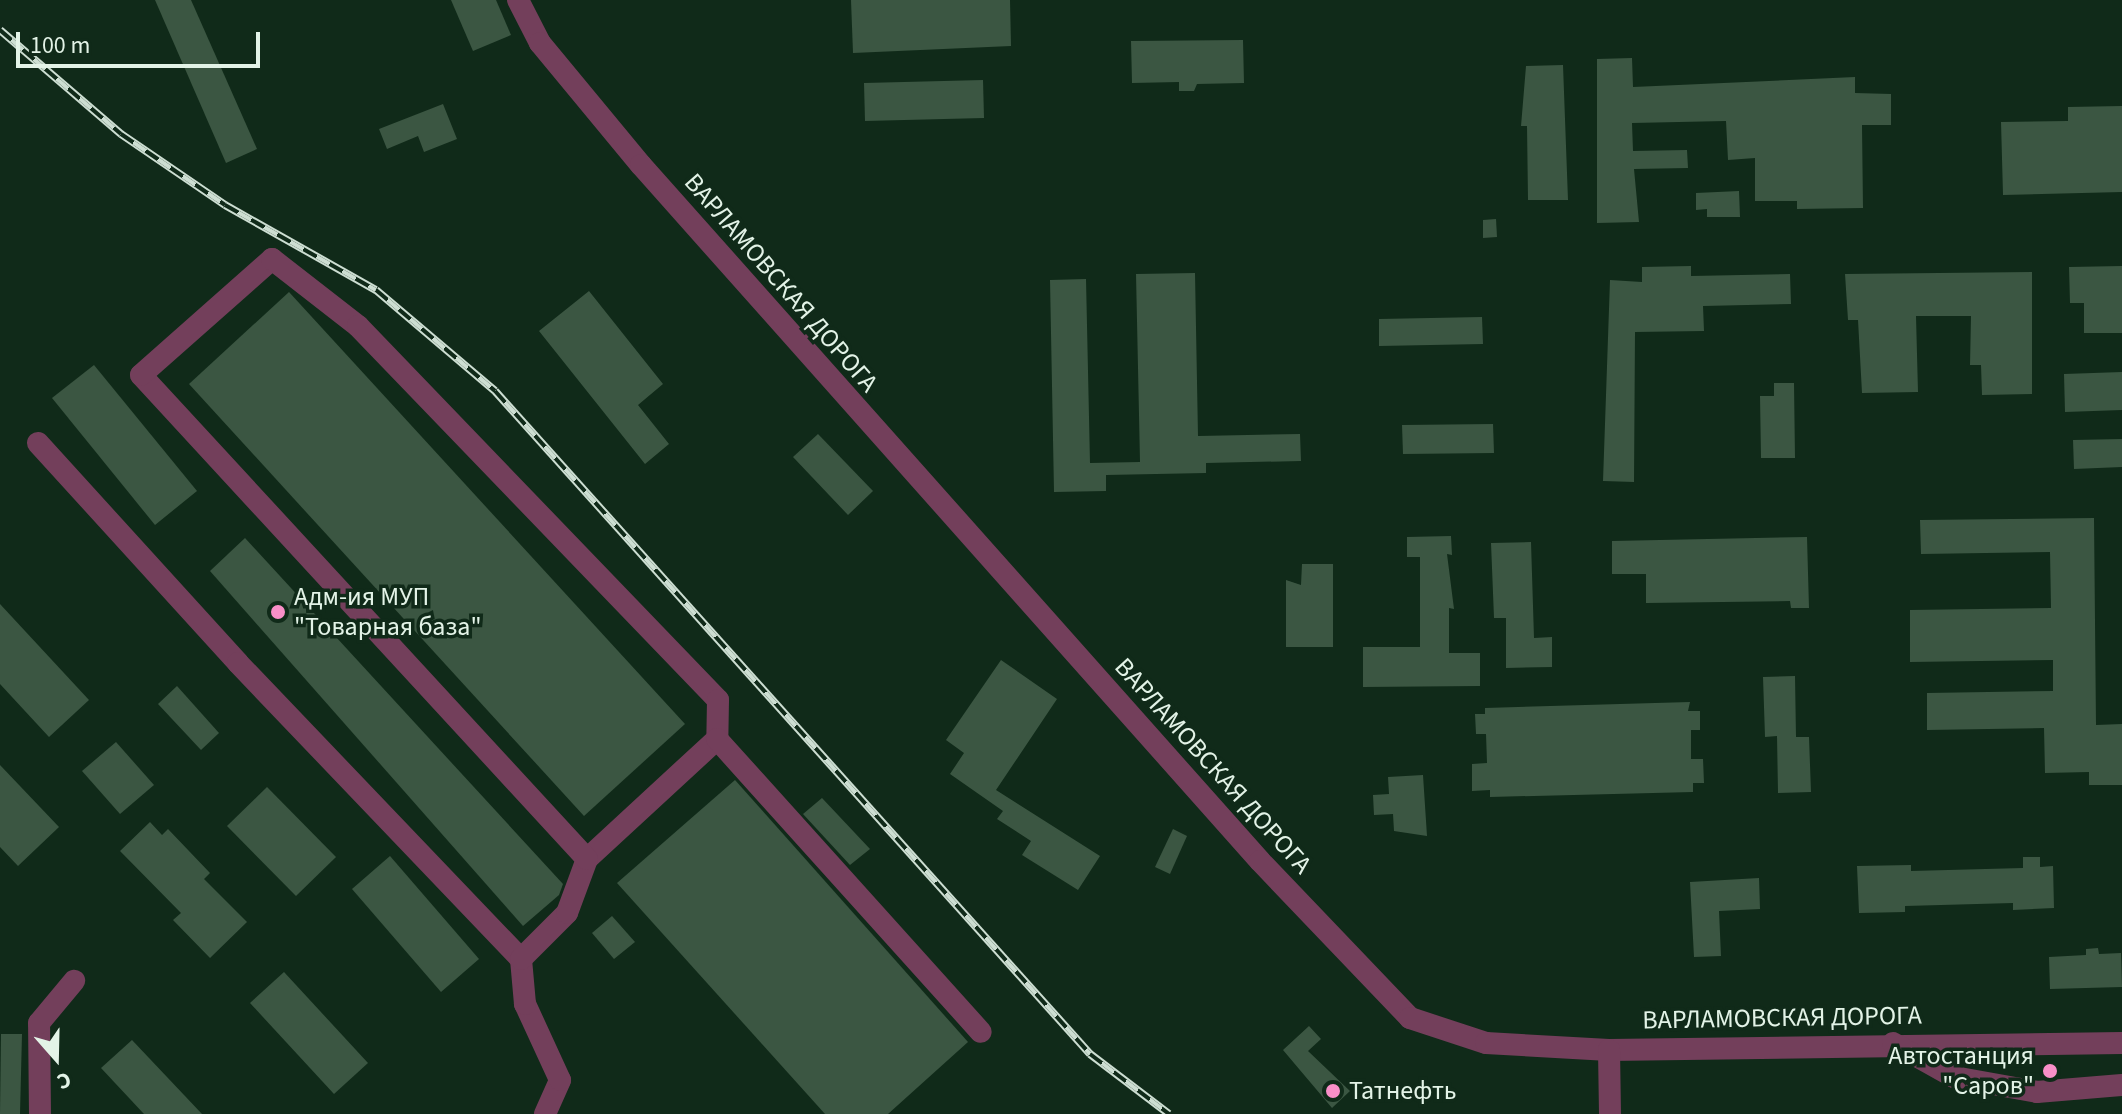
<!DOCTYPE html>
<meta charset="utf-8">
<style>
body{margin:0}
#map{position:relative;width:2122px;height:1114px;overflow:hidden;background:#102a19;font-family:"Source Sans 3",sans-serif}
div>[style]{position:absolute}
.building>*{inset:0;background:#3b5642}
.minor>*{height:22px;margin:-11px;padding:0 11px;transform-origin:11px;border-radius:11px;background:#733f5b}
.rail>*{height:8px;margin-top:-4px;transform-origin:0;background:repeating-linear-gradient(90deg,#102a19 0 15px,#cdded2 0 30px);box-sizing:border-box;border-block:2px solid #cdded2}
.dots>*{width:22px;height:22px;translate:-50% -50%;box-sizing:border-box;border:4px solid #102a19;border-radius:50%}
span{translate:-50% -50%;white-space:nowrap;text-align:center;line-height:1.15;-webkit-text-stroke:7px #102a19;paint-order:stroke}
.street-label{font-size:26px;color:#e3f3e7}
.poi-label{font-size:26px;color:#e3f3e7}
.left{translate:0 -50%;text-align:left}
.right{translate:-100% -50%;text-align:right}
.north{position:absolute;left:16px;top:1018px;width:80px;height:80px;-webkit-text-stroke:6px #102a19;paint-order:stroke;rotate:160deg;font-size:22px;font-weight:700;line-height:32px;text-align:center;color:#e3f3e7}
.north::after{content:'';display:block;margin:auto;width:28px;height:36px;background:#e3f3e7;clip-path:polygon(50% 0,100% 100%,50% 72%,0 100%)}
.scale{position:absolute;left:16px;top:32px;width:244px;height:36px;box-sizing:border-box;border:4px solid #e3f3e7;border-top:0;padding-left:10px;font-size:24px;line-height:28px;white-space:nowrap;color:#e3f3e7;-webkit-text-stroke:6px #102a19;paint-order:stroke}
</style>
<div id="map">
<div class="building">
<div style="clip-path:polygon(155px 0,191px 0,257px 149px,226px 163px)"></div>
<div style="clip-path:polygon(451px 0,496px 0,511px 35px,473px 51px)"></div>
<div style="clip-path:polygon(851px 0,1010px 0,1011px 46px,853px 53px)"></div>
<div style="clip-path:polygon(1243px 40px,1244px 83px,1197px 84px,1194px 91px,1179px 91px,1179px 82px,1132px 83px,1131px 41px)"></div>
<div style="clip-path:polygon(1632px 58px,1633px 87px,1855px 77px,1855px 93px,1891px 94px,1891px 125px,1862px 125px,1863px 208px,1797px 209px,1797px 201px,1755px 201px,1755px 158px,1728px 160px,1726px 121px,1632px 123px,1633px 151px,1687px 150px,1688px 168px,1634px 169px,1639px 222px,1597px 223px,1597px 59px)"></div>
<div style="clip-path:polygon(1563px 65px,1568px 200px,1528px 200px,1527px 126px,1521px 126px,1526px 66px)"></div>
<div style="clip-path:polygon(983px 80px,984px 118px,865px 121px,864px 83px)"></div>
<div style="clip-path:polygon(443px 104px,457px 139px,424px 152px,418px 136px,387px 149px,379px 129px)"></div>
<div style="clip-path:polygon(2122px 106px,2122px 192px,2003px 195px,2001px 122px,2068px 121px,2068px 107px)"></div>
<div style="clip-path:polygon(1739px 191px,1740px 217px,1707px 217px,1707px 209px,1696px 210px,1696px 193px)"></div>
<div style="clip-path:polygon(1496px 219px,1497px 237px,1483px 238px,1483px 220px)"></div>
<div style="clip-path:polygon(1691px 266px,1691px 276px,1790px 274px,1791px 304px,1703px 306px,1704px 331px,1635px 332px,1634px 482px,1603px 481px,1610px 280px,1642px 282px,1642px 267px)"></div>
<div style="clip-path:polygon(2122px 266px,2122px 333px,2084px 333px,2084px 303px,2070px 303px,2069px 267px)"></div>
<div style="clip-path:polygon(2032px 272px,2032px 394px,1982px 395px,1981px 365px,1970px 365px,1971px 316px,1916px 316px,1918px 392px,1862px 393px,1858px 320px,1848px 320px,1845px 274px)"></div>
<div style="clip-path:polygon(1195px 273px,1198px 436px,1300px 434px,1301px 461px,1206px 463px,1206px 473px,1106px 475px,1106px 491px,1054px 492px,1050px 280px,1086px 279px,1090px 463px,1140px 462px,1136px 274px)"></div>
<div style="clip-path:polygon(589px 291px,663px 384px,638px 405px,669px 444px,645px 464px,539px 331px)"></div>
<div style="clip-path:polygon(289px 292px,685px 724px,584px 816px,189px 384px)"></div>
<div style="clip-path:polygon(1482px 317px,1483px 344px,1379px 346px,1379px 319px)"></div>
<div style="clip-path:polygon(94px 365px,197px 491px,155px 525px,52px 398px)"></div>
<div style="clip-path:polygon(2122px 372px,2122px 410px,2065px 412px,2064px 374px)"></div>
<div style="clip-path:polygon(1774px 383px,1794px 383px,1795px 458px,1761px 458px,1760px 396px,1774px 396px)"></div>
<div style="clip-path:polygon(1493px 424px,1494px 453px,1403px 454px,1402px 425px)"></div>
<div style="clip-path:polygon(818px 434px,873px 491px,848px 515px,793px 457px)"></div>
<div style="clip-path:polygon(2122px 439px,2122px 467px,2074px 469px,2073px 440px)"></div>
<div style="clip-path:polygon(2094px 518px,2096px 725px,2122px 724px,2122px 785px,2089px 785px,2089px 772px,2045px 773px,2044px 728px,1927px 730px,1927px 693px,2053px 691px,2053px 660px,1910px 662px,1910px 610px,2051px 608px,2050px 552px,1921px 554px,1920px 520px)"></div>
<div style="clip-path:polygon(1451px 536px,1452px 555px,1447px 554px,1454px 609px,1449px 608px,1449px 653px,1480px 653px,1480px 686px,1363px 687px,1363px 647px,1420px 647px,1420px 557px,1407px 557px,1407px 537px)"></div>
<div style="clip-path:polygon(1807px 537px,1809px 608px,1791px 608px,1790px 601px,1646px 603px,1646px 574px,1612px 574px,1612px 541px)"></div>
<div style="clip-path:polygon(245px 538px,563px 884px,559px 895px,523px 926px,210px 571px)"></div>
<div style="clip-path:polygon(1531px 542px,1534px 638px,1552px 637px,1552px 667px,1506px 668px,1506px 618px,1494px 618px,1491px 543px)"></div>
<div style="clip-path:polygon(1302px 564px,1333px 564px,1333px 647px,1286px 647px,1286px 580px,1301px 585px)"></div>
<div style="clip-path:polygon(0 604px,89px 700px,49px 737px,0 684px)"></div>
<div style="clip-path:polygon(1001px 660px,1057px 699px,996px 790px,1100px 856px,1078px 890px,1022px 855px,1031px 841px,997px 819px,1003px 811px,950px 774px,964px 753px,946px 740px)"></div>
<div style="clip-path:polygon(1795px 676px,1796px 737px,1809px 737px,1811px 792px,1778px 793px,1777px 736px,1765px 737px,1763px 677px)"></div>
<div style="clip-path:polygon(177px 686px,219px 733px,201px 750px,158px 704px)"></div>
<div style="clip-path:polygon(1690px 702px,1688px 711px,1700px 711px,1700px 730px,1691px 730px,1691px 759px,1703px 759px,1704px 783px,1693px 783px,1693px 792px,1490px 797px,1490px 790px,1472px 791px,1472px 764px,1487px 763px,1486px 734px,1476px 734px,1475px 714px,1485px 714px,1485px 708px)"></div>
<div style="clip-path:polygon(116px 742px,154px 785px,120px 814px,82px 771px)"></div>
<div style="clip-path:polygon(0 765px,59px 827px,18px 866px,0 847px)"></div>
<div style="clip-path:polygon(1423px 775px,1427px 836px,1394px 831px,1393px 814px,1374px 815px,1373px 795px,1389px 794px,1388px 777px)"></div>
<div style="clip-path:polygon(735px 780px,968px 1042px,888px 1114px,825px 1114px,617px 883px)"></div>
<div style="clip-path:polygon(267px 787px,336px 857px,296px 896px,227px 826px)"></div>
<div style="clip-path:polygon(822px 798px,870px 849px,850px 865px,803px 814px)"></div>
<div style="clip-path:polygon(150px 822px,162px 835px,168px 829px,210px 873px,204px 879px,247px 922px,210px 958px,173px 920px,181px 913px,120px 851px)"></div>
<div style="clip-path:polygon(1173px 829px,1187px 836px,1170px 874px,1155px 867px)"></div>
<div style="clip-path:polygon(390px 856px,479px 959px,441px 992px,352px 889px)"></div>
<div style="clip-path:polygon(2023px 857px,2040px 857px,2040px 867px,2053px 866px,2054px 908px,2013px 910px,2013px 903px,1905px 906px,1905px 912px,1859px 913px,1857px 866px,1911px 865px,1911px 871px,2023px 868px)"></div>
<div style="clip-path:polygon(1759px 878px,1760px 909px,1719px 911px,1721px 956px,1694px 957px,1690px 882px)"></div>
<div style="clip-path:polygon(612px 916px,635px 942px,614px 959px,592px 933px)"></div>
<div style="clip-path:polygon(2098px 948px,2099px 954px,2121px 953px,2122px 987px,2050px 989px,2049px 957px,2086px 955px,2086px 949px)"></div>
<div style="clip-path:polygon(284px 972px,368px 1063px,334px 1094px,250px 1003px)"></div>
<div style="clip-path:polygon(1309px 1026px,1321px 1039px,1308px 1051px,1350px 1091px,1332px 1108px,1283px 1050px)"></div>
<div style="clip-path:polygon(1px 1034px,22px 1034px,20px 1114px,0 1114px)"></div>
<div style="clip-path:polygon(132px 1040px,202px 1114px,144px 1114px,101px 1068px)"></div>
</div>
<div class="minor">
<div style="left:518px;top:0;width:48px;rotate:62.9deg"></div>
<div style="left:540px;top:43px;width:158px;rotate:50.4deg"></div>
<div style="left:641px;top:165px;width:931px;rotate:48.35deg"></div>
<div style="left:1260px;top:861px;width:217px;rotate:46.3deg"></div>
<div style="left:1410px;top:1018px;width:80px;rotate:18.2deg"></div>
<div style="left:1486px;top:1043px;width:123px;rotate:3.3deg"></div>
<div style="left:1609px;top:1050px;width:513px;rotate:-0.78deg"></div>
<div style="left:38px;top:443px;width:297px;rotate:47.7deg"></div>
<div style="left:238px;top:663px;width:410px;rotate:46.3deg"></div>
<div style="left:587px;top:859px;width:177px;rotate:-42.7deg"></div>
<div style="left:1893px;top:1043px;width:70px;rotate:29.1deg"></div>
<div style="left:1954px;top:1077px;width:84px;rotate:10.2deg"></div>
<div style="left:2037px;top:1092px;width:85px;rotate:-4.7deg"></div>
<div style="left:1609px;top:1050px;width:64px;rotate:89.1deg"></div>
<div style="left:40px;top:1114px;width:91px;rotate:-90.6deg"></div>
<div style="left:39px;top:1023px;width:55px;rotate:-50.2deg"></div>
<div style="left:545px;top:1114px;width:37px;rotate:-66deg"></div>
<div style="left:560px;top:1080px;width:84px;rotate:-114.7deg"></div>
<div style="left:525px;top:1004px;width:45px;rotate:-95.1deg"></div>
<div style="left:521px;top:959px;width:65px;rotate:-45deg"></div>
<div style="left:567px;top:913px;width:58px;rotate:-69.7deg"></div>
<div style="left:587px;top:859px;width:658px;rotate:-132.66deg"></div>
<div style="left:141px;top:375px;width:175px;rotate:-41.5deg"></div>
<div style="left:272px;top:259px;width:109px;rotate:37.9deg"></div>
<div style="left:358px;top:326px;width:519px;rotate:46.09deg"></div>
<div style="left:718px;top:700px;width:39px;rotate:91deg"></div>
<div style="left:717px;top:739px;width:394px;rotate:48deg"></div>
</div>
<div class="rail">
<div style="left:0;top:30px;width:160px;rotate:40.7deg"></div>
<div style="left:121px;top:134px;width:126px;rotate:34.3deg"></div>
<div style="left:225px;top:205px;width:173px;rotate:29.4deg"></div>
<div style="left:376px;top:290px;width:156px;rotate:40.3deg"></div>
<div style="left:495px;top:391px;width:891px;rotate:48.09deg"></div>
<div style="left:1090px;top:1054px;width:99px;rotate:37.2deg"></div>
</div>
<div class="dots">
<div style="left:278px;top:612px;background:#f98fc8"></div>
<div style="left:2050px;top:1071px;background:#f98fc8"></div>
<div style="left:1333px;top:1091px;background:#f98fc8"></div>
</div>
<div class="street-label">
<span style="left:781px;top:283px;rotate:49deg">ВАРЛАМОВСКАЯ ДОРОГА</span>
<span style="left:1213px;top:766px;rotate:48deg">ВАРЛАМОВСКАЯ ДОРОГА</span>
<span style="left:1782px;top:1018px;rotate:-1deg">ВАРЛАМОВСКАЯ ДОРОГА</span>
</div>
<div class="poi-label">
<span class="left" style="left:294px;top:612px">Адм-ия МУП<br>"Товарная база"</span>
<span class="right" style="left:2034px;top:1071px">Автостанция<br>"Саров"</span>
<span class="left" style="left:1349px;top:1091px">Татнефть</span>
</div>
<div class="north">С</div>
<div class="scale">100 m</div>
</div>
